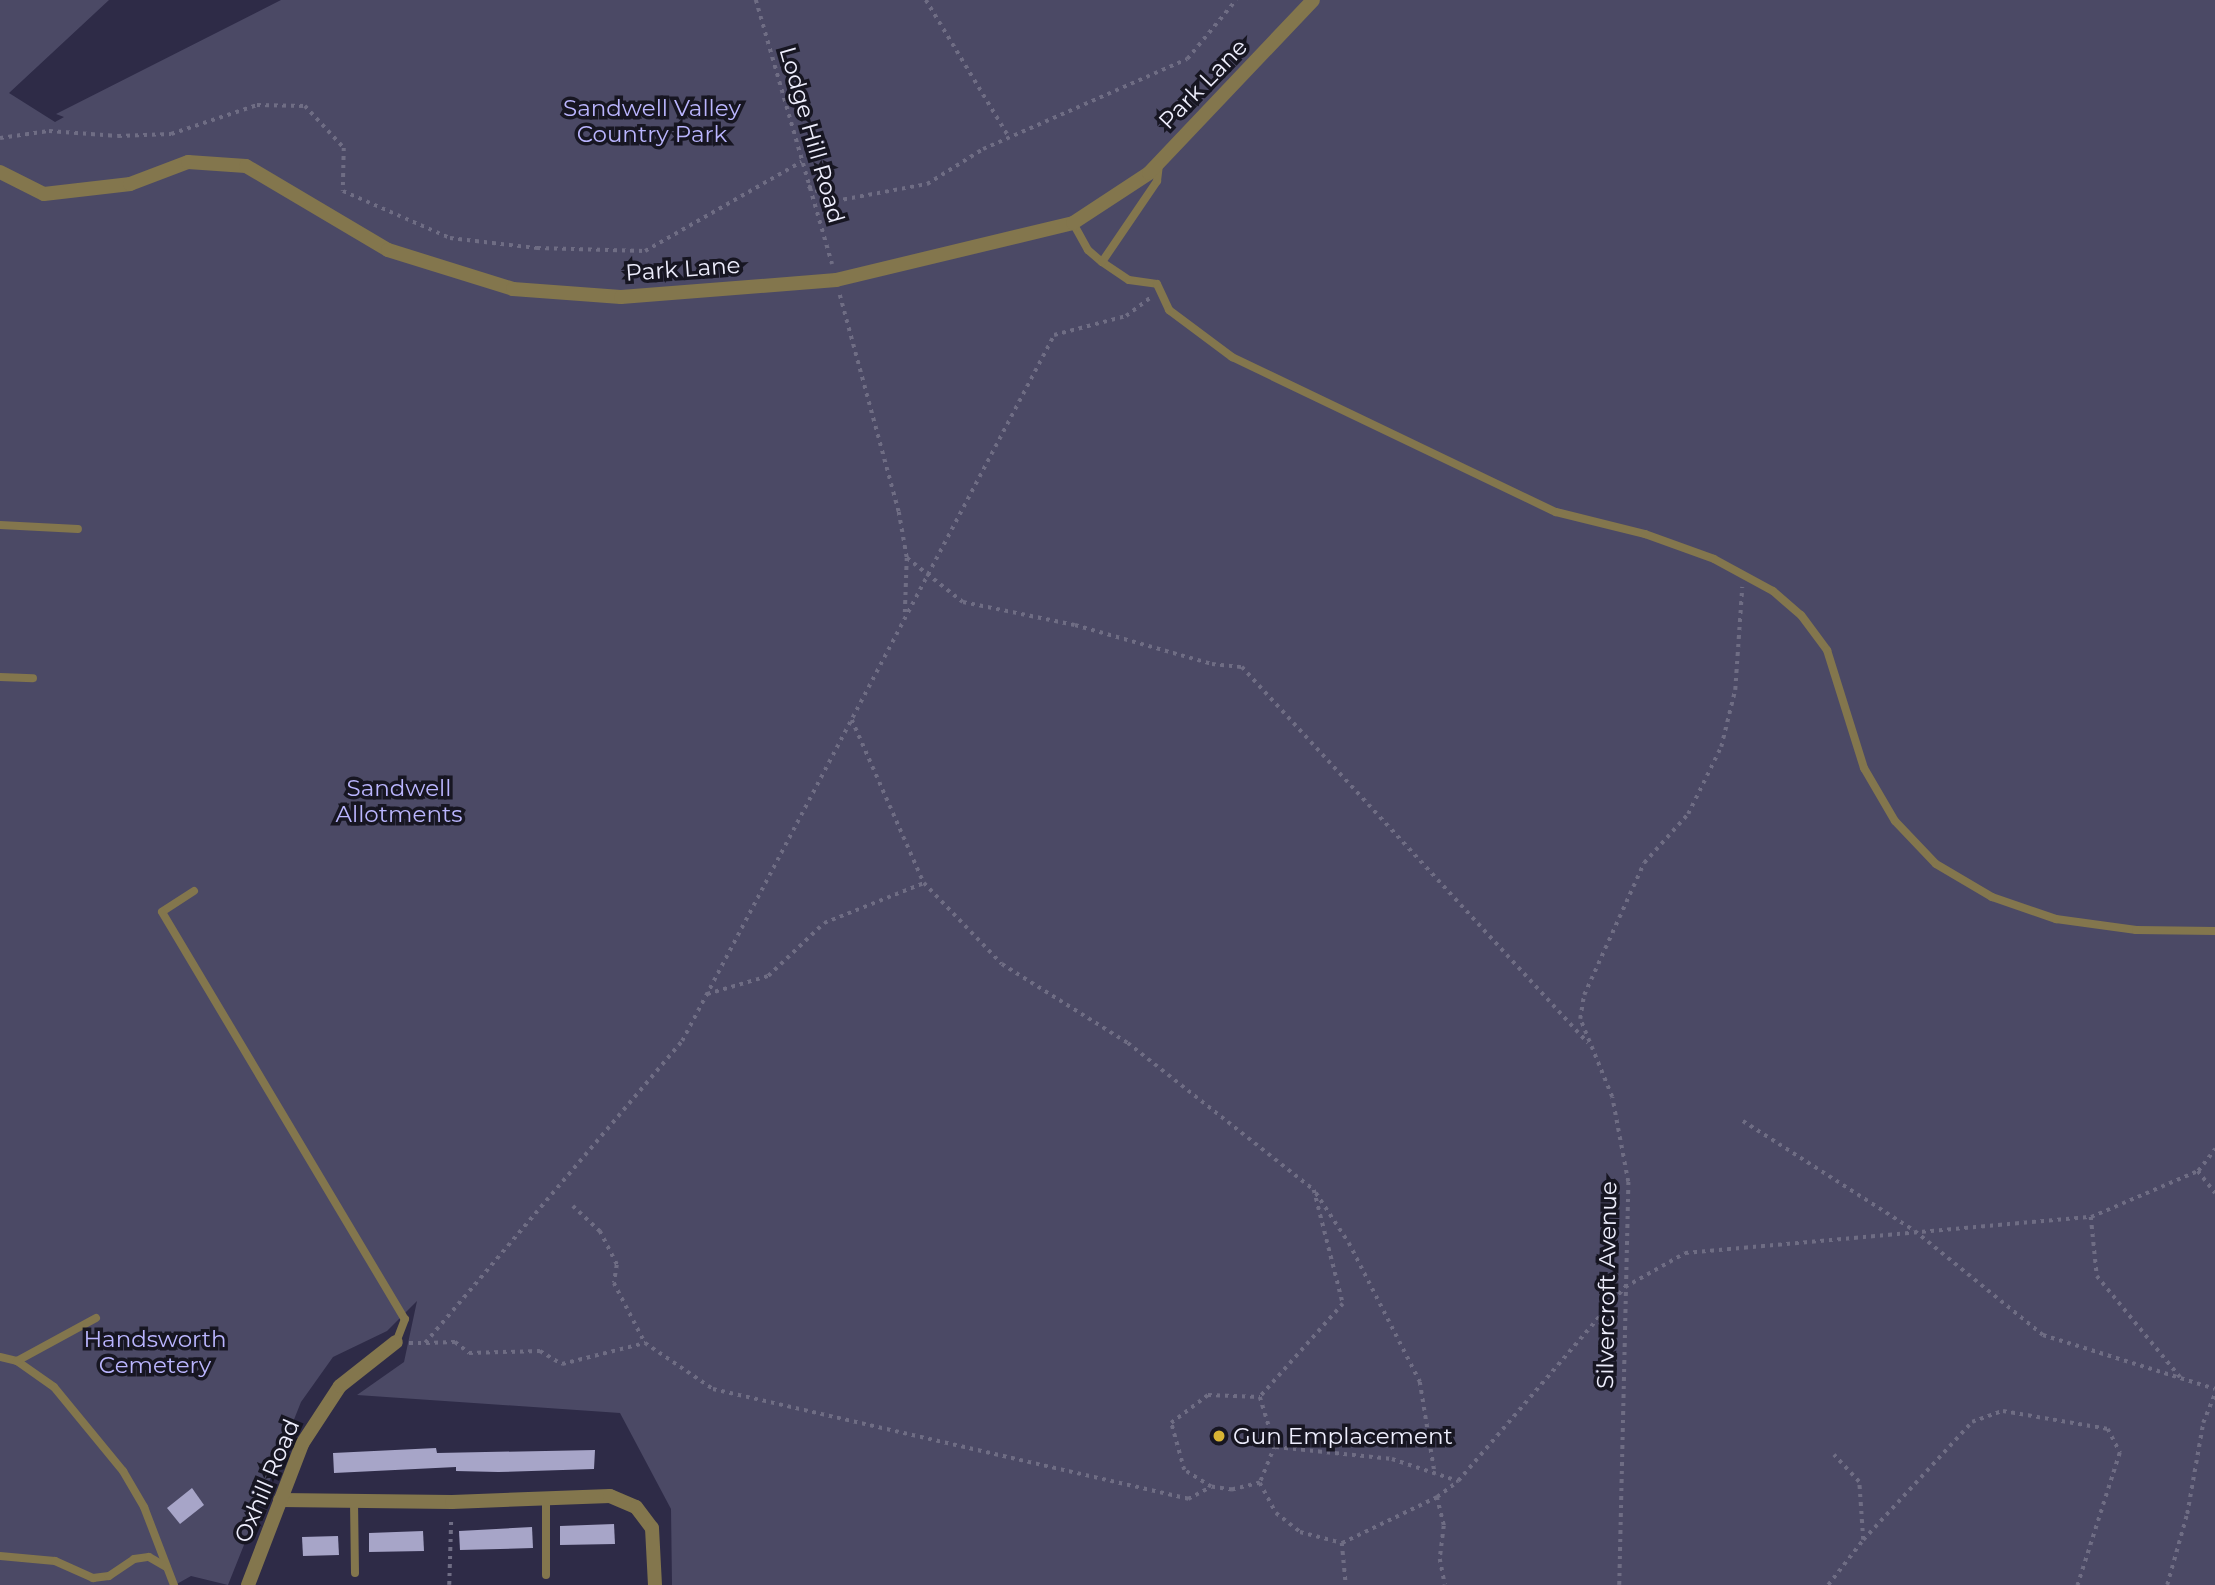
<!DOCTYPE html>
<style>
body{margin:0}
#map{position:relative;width:2215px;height:1585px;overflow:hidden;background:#2e2b47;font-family:Montserrat,sans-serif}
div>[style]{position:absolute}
.green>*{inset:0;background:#4b4965}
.building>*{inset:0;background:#a7a5c8}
.path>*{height:3.5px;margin-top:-1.75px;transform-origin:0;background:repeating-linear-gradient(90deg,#6f6d84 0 3.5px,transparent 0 8.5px)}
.service>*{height:8px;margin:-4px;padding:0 4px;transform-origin:4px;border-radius:4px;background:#83764d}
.minor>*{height:14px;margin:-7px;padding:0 7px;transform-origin:7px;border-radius:7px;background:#83764d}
.tertiary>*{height:14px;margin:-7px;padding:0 7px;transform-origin:7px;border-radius:7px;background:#83764d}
.dots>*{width:19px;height:19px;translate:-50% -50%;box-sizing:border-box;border:4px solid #171622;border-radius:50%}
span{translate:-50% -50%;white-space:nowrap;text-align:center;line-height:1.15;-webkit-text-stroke:7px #171622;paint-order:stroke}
.street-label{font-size:23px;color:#eeeefd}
.park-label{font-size:23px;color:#bab5fe}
.poi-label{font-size:23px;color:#eeeefd}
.left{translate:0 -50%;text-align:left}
</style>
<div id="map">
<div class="green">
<div style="clip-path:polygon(0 0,109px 0,9px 93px,55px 122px,64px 117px,56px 114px,281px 0,2215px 0,2215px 1585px,672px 1585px,671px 1509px,620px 1413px,357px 1395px,404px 1362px,417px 1301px,387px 1331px,333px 1357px,301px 1402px,228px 1585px,191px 1576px,175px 1585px,0 1585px)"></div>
</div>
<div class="building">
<div style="clip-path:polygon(436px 1448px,437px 1453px,595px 1450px,594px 1469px,498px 1472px,456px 1471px,456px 1467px,334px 1473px,333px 1453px)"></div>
<div style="clip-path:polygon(192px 1488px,204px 1505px,180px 1524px,167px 1508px)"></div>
<div style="clip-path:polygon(614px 1524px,615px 1544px,560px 1545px,560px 1526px)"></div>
<div style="clip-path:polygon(532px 1527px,533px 1548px,460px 1550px,459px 1531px)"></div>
<div style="clip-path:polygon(423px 1531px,424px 1551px,369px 1552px,369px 1533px)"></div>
<div style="clip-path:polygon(338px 1536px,339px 1555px,303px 1556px,302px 1537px)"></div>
</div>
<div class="path">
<div style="left:756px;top:0;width:275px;rotate:73.9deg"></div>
<div style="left:926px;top:0;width:160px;rotate:58.8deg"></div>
<div style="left:0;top:138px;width:49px;rotate:-8.1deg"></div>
<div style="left:49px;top:131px;width:69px;rotate:4.1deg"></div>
<div style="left:118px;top:136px;width:53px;rotate:-2.2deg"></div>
<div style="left:171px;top:134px;width:91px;rotate:-18.6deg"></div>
<div style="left:257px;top:105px;width:48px;rotate:1.2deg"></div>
<div style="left:305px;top:106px;width:57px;rotate:47.1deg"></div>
<div style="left:344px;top:148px;width:43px;rotate:91.3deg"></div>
<div style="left:343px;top:191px;width:117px;rotate:23.7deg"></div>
<div style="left:450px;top:238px;width:88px;rotate:6.6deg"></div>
<div style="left:537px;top:248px;width:108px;rotate:1.6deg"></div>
<div style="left:645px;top:251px;width:180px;rotate:-29.7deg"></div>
<div style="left:808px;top:186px;width:31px;rotate:29deg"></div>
<div style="left:835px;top:201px;width:94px;rotate:-10.5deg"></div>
<div style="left:927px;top:184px;width:66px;rotate:-32deg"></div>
<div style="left:983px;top:149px;width:223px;rotate:-23.8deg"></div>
<div style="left:1187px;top:59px;width:77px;rotate:-50.3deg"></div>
<div style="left:840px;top:295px;width:225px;rotate:74.8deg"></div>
<div style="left:899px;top:512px;width:47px;rotate:80.1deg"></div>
<div style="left:907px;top:558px;width:56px;rotate:92deg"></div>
<div style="left:907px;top:558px;width:71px;rotate:38.2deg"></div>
<div style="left:963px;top:602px;width:114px;rotate:11.6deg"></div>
<div style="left:1075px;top:625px;width:142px;rotate:15.9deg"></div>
<div style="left:1212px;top:664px;width:30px;rotate:6deg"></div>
<div style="left:1242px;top:667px;width:511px;rotate:47.38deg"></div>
<div style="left:852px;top:720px;width:178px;rotate:66.2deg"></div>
<div style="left:924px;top:883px;width:112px;rotate:46.1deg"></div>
<div style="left:1002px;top:964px;width:149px;rotate:32.1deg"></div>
<div style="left:1128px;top:1043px;width:237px;rotate:38.3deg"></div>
<div style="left:1314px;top:1190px;width:118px;rotate:75.7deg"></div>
<div style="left:1343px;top:1304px;width:125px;rotate:131.7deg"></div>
<div style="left:707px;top:994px;width:64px;rotate:-16.4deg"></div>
<div style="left:768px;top:976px;width:77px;rotate:-43.4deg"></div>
<div style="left:824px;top:923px;width:108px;rotate:-21.8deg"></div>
<div style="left:1743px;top:1121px;width:204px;rotate:32.6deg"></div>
<div style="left:1915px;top:1231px;width:165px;rotate:39.1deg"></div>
<div style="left:2043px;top:1335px;width:180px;rotate:17.4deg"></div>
<div style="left:2198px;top:1171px;width:28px;rotate:52deg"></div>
<div style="left:1316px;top:1193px;width:60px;rotate:56.6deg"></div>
<div style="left:1349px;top:1243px;width:156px;rotate:62.9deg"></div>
<div style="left:1420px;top:1382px;width:94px;rotate:80.8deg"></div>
<div style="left:573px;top:1206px;width:37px;rotate:43deg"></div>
<div style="left:600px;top:1231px;width:38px;rotate:63deg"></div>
<div style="left:617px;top:1265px;width:18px;rotate:99deg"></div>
<div style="left:614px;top:1283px;width:68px;rotate:62.7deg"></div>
<div style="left:645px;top:1343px;width:82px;rotate:34.1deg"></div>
<div style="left:713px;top:1389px;width:488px;rotate:13deg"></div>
<div style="left:1188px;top:1499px;width:26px;rotate:-28deg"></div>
<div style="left:2091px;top:1217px;width:59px;rotate:84.2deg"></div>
<div style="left:2097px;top:1276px;width:131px;rotate:50.6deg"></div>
<div style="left:409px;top:1343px;width:16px"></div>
<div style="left:425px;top:1343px;width:397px;rotate:-49.6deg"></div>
<div style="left:682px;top:1041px;width:798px;rotate:-62.21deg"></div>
<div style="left:1054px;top:335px;width:74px;rotate:-14.8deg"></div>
<div style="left:1126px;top:316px;width:30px;rotate:-37deg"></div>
<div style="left:426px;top:1343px;width:29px;rotate:-2deg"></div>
<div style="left:455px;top:1342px;width:18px;rotate:38deg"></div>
<div style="left:469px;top:1353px;width:71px;rotate:-1.6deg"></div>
<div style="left:540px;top:1351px;width:26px;rotate:31deg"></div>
<div style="left:562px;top:1364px;width:86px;rotate:-14.2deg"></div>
<div style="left:1276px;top:1447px;width:117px;rotate:5.9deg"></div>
<div style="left:1392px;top:1459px;width:70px;rotate:18.4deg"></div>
<div style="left:1260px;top:1483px;width:29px;rotate:166deg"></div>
<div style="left:1232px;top:1490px;width:21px;rotate:-172deg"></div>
<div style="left:1211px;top:1487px;width:32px;rotate:-148deg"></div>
<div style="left:1184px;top:1470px;width:49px;rotate:-105.5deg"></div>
<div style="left:1171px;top:1423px;width:46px;rotate:-37.1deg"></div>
<div style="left:1208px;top:1395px;width:52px;rotate:2.2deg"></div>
<div style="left:1260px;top:1397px;width:51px;rotate:73deg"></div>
<div style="left:1275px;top:1446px;width:40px;rotate:112deg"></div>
<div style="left:1260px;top:1483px;width:34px;rotate:62deg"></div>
<div style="left:1276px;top:1513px;width:31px;rotate:38deg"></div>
<div style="left:1300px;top:1532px;width:43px;rotate:14.7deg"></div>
<div style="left:1342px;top:1543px;width:106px;rotate:-25.8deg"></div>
<div style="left:1437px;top:1497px;width:26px;rotate:-37deg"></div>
<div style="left:1458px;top:1481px;width:256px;rotate:-49.3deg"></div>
<div style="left:1625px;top:1287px;width:69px;rotate:-29.5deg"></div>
<div style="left:1685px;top:1253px;width:408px;rotate:-5.1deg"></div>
<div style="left:2091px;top:1217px;width:116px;rotate:-23.3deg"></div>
<div style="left:2198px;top:1171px;width:28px;rotate:-52deg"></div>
<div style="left:1437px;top:1497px;width:30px;rotate:76deg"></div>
<div style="left:1444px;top:1526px;width:33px;rotate:97deg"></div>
<div style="left:1440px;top:1559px;width:26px;rotate:79deg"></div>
<div style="left:1863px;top:1540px;width:161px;rotate:-47.3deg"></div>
<div style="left:1972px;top:1422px;width:33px;rotate:-20deg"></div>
<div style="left:2003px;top:1411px;width:107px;rotate:9.7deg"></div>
<div style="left:2108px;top:1429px;width:27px;rotate:63deg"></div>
<div style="left:2120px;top:1453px;width:139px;rotate:107.7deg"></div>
<div style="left:1342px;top:1543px;width:42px;rotate:84.6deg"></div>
<div style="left:449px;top:1585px;width:67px;rotate:-88.3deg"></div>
<div style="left:1619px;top:1585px;width:403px;rotate:-88.7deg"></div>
<div style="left:1628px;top:1182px;width:86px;rotate:-100.7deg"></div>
<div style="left:1612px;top:1097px;width:84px;rotate:-112.3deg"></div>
<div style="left:1580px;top:1019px;width:24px;rotate:-81deg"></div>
<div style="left:1584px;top:995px;width:145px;rotate:-65.6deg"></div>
<div style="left:1644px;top:863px;width:66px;rotate:-48.1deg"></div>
<div style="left:1688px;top:814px;width:75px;rotate:-63.8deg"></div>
<div style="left:1721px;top:747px;width:59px;rotate:-76.2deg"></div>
<div style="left:1735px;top:690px;width:103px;rotate:-86.1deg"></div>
<div style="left:1828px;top:1585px;width:57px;rotate:-52.1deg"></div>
<div style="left:1863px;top:1540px;width:58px;rotate:-93.9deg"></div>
<div style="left:1859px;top:1482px;width:37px;rotate:-133deg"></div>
<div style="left:2167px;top:1585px;width:74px;rotate:-74.3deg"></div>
<div style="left:2187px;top:1514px;width:92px;rotate:-80deg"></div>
<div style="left:2203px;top:1423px;width:32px;rotate:-68deg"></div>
</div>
<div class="service">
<div style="left:1073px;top:223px;width:31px;rotate:61deg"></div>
<div style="left:1088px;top:250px;width:18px;rotate:41deg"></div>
<div style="left:1102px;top:262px;width:32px;rotate:34deg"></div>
<div style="left:1129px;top:280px;width:28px;rotate:8deg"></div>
<div style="left:1157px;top:284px;width:29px;rotate:65deg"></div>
<div style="left:1169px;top:310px;width:79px;rotate:36.7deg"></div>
<div style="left:1232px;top:357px;width:359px;rotate:25.6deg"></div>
<div style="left:1556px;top:512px;width:92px;rotate:13.9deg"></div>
<div style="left:1645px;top:534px;width:73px;rotate:19.9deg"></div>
<div style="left:1714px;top:559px;width:67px;rotate:28.5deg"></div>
<div style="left:1773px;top:591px;width:37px;rotate:41deg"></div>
<div style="left:1801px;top:615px;width:44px;rotate:53.4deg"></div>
<div style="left:1827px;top:650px;width:124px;rotate:72.6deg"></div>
<div style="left:1864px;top:768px;width:61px;rotate:59.7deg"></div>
<div style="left:1895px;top:821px;width:59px;rotate:46.4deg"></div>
<div style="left:1936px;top:864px;width:65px;rotate:30.5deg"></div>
<div style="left:1992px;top:897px;width:68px;rotate:19deg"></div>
<div style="left:2056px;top:919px;width:81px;rotate:7.8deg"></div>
<div style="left:2136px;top:930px;width:79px;rotate:0.7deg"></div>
<div style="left:1102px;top:262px;width:98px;rotate:-55.8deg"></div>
<div style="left:1157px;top:181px;width:17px;rotate:-83deg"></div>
<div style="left:0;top:525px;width:78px;rotate:2.9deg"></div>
<div style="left:0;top:677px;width:33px;rotate:2deg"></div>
<div style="left:194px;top:891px;width:38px;rotate:147deg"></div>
<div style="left:162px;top:912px;width:474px;rotate:59.2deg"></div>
<div style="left:405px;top:1319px;width:25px;rotate:111deg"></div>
<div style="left:0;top:1357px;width:17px;rotate:13deg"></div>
<div style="left:17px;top:1361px;width:45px;rotate:35.1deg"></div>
<div style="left:54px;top:1387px;width:109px;rotate:50.6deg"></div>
<div style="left:123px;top:1471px;width:42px;rotate:59.7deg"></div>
<div style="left:144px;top:1507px;width:84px;rotate:69deg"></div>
<div style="left:17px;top:1361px;width:90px;rotate:-28.6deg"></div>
<div style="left:546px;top:1498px;width:77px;rotate:90deg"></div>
<div style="left:354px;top:1501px;width:72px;rotate:89.2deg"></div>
<div style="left:0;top:1556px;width:55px;rotate:5.2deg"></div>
<div style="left:55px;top:1561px;width:42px;rotate:24.1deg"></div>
<div style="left:93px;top:1578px;width:16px;rotate:-7deg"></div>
<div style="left:109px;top:1576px;width:30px;rotate:-34deg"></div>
<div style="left:134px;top:1559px;width:15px;rotate:-8deg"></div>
<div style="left:149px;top:1557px;width:20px;rotate:30deg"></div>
</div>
<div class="minor">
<div style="left:280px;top:1500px;width:172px;rotate:0.7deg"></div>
<div style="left:452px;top:1502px;width:158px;rotate:-2.2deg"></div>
<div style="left:610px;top:1496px;width:28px;rotate:23deg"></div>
<div style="left:636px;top:1507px;width:26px;rotate:53deg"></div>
<div style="left:652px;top:1528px;width:57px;rotate:87deg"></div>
<div style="left:248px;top:1585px;width:151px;rotate:-69deg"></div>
<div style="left:302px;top:1444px;width:69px;rotate:-56.8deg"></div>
<div style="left:340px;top:1386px;width:71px;rotate:-38.2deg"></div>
</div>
<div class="tertiary">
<div style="left:0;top:172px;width:49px;rotate:26.6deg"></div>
<div style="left:44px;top:194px;width:87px;rotate:-6.6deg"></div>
<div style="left:130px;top:184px;width:62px;rotate:-20.8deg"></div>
<div style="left:188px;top:162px;width:58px;rotate:3.9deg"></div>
<div style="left:246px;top:166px;width:165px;rotate:30.6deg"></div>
<div style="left:388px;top:250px;width:131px;rotate:17.3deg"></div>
<div style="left:513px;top:289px;width:108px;rotate:4.2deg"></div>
<div style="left:621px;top:297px;width:216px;rotate:-4.5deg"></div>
<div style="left:836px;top:280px;width:244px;rotate:-13.5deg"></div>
<div style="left:1073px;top:223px;width:91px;rotate:-33.3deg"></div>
<div style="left:1149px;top:173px;width:238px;rotate:-46.5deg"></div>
</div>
<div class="dots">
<div style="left:1219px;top:1436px;background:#d8b434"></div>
</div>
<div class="street-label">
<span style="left:1203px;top:84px;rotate:-46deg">Park Lane</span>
<span style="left:812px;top:135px;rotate:74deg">Lodge Hill Road</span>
<span style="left:683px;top:269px;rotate:-4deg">Park Lane</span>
<span style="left:1607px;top:1285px;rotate:-89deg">Silvercroft Avenue</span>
<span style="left:267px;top:1481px;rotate:-67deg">Oxhill Road</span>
</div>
<div class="park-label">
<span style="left:652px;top:121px">Sandwell Valley<br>Country Park</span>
<span style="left:399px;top:801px">Sandwell<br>Allotments</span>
<span style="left:155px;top:1352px">Handsworth<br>Cemetery</span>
</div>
<div class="poi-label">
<span class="left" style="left:1233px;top:1436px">Gun Emplacement</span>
</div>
</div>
